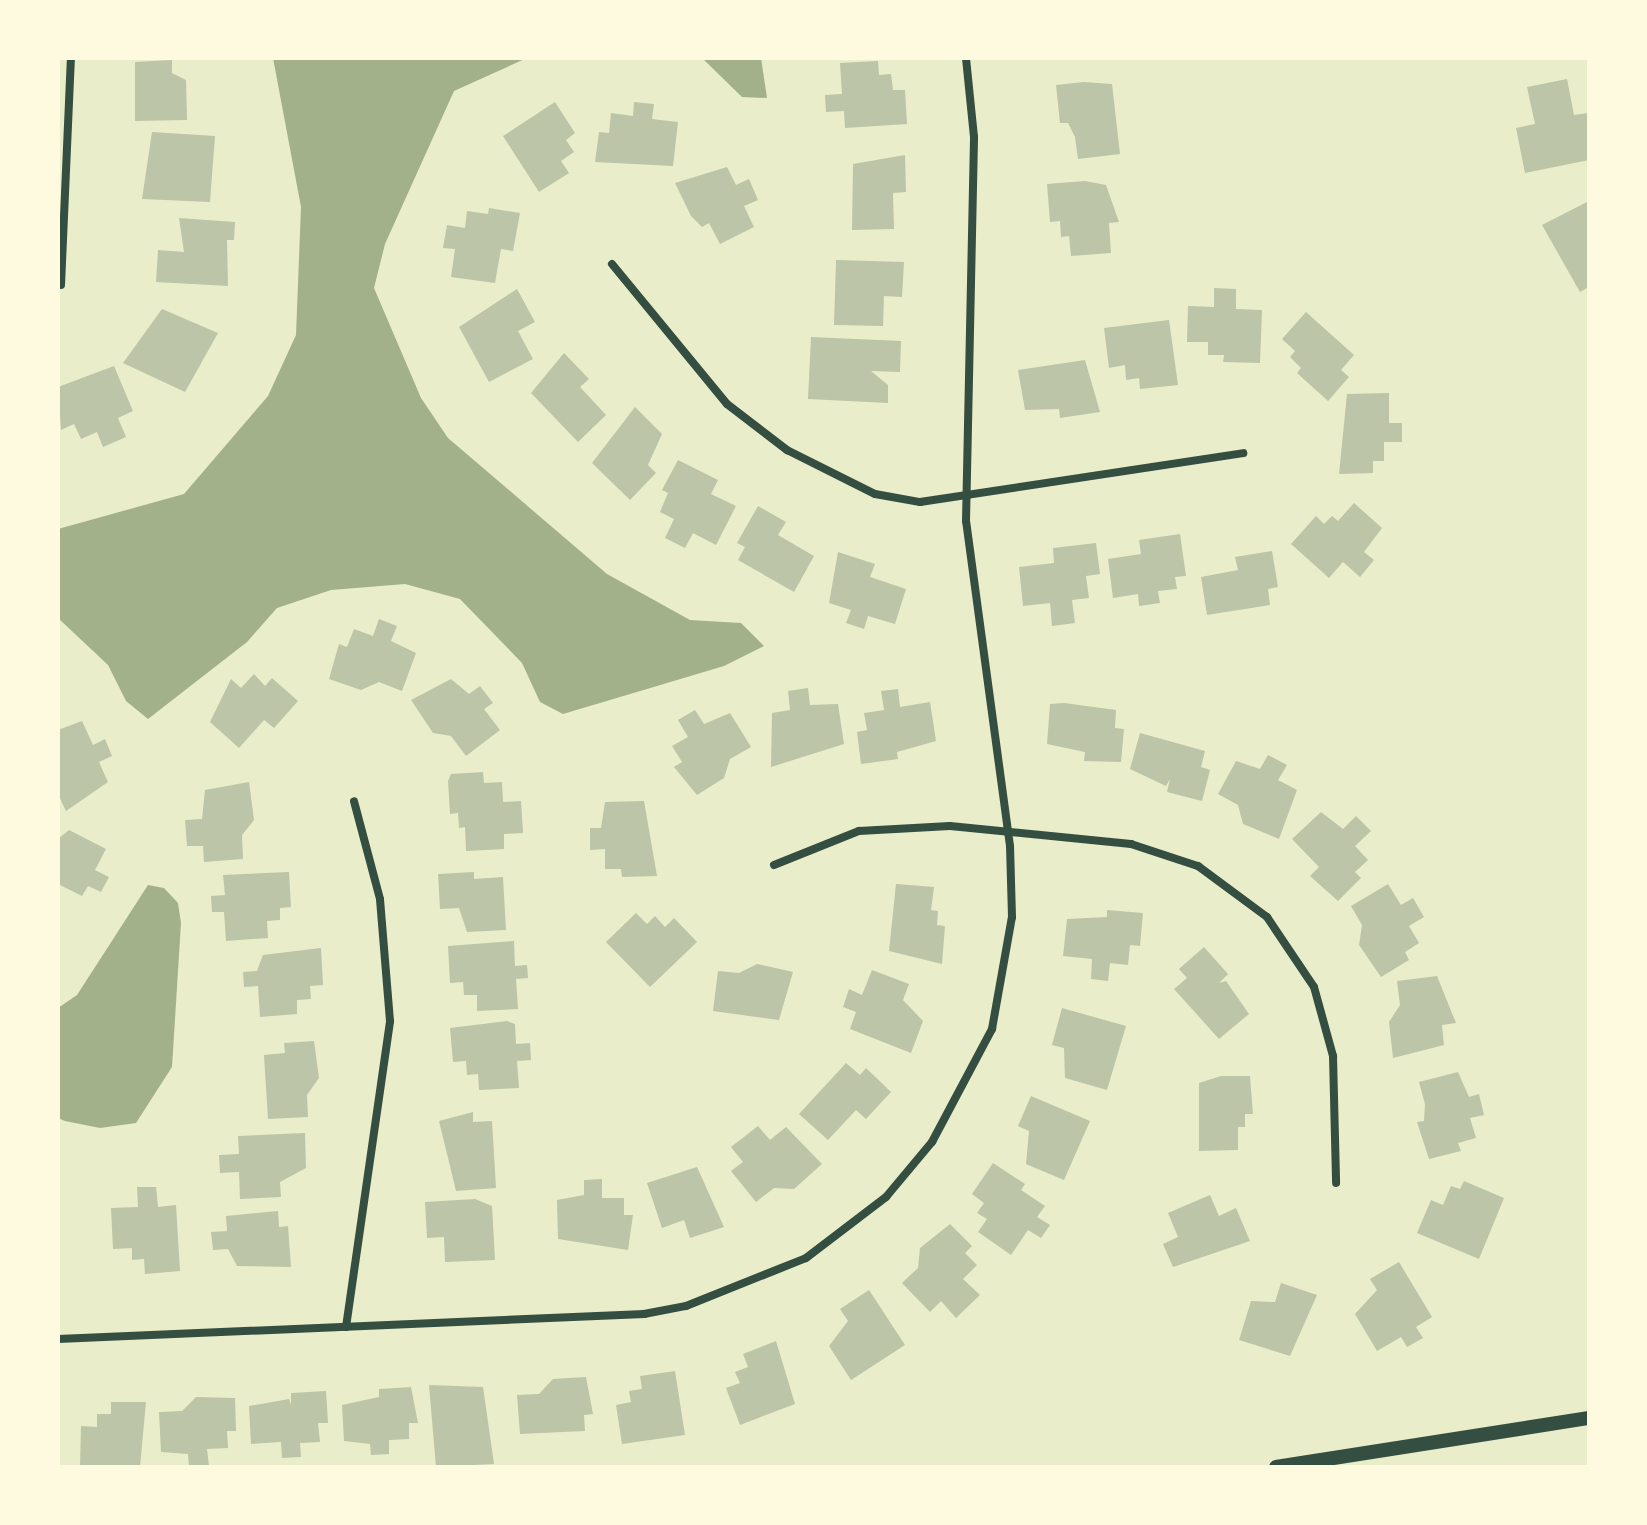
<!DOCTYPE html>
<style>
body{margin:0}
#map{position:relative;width:1647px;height:1525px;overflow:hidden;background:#e9edc9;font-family:"Noto Sans",sans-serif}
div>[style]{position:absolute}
.water>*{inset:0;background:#a3b18a}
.building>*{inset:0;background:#bcc5a7}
.minor>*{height:8px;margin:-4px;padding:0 4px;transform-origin:4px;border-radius:4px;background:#344e41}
.tertiary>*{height:14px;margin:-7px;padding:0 7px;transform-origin:7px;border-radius:7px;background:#344e41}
span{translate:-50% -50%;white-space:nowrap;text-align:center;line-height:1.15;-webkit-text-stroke:6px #fefae0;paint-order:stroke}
.frame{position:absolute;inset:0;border:60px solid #fefae0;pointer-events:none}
</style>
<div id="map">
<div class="water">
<div style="clip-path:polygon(273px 58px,527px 58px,454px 91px,385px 244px,374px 288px,421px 398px,448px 438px,607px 574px,690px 620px,741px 623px,764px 646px,724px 666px,563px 714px,540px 702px,522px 663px,460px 599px,405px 584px,331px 590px,277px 608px,247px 642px,148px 719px,126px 701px,108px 665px,58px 618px,58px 529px,184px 494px,268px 396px,296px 335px,301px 207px)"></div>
<div style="clip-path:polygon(702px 58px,761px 58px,767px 98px,742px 97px)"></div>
<div style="clip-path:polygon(148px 885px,164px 888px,178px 903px,181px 923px,172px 1067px,136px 1123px,100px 1128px,65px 1121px,58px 1118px,58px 1008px,77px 995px)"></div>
</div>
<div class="building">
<div style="clip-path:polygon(172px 60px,172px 73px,186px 80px,187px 120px,135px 121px,135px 62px)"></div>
<div style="clip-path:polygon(878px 61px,879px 75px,891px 74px,893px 90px,905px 90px,907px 124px,845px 128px,844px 111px,826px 112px,825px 95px,842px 94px,840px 63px)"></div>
<div style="clip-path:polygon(1567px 79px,1574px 115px,1588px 113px,1589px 160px,1525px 173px,1516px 128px,1535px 124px,1527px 87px)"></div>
<div style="clip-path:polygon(1084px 82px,1112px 84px,1120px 154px,1078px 159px,1075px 137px,1068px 123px,1060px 123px,1056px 85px)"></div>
<div style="clip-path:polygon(555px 102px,575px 133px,566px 140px,574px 152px,561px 161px,569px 173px,539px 192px,503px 136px)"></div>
<div style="clip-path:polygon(634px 102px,654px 104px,652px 119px,678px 122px,673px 166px,595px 162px,599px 132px,609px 133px,611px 113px,633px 116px)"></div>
<div style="clip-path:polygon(152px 132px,215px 136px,210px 202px,142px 199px)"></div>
<div style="clip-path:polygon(905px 155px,906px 192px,893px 193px,894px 229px,852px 230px,853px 164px)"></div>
<div style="clip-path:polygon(727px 167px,736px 185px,749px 179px,758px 200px,744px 206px,754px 227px,720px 244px,709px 223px,702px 227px,691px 216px,675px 183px)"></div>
<div style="clip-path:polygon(1085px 181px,1106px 185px,1119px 222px,1109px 223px,1111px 253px,1071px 256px,1069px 236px,1061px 237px,1060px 221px,1050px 222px,1047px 184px)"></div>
<div style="clip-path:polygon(1589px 201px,1589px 287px,1580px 292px,1542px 225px)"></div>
<div style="clip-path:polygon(489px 208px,520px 213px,513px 251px,501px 249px,495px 283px,451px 277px,455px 249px,443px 248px,447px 225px,465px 228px,467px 211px,488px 214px)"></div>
<div style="clip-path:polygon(179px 218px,235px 222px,234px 240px,227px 240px,228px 286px,156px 282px,158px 250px,184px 252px)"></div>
<div style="clip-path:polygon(836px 260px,904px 262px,902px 297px,884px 296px,883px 326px,834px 325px)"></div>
<div style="clip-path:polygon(1214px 288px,1236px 289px,1236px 309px,1262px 310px,1260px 363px,1223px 362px,1224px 355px,1208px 355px,1208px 342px,1187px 342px,1188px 306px,1214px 307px)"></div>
<div style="clip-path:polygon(517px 289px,535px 322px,518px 331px,533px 359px,489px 382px,459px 327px)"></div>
<div style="clip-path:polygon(162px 309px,218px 333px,185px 392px,123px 363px)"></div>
<div style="clip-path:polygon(1306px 312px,1354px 355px,1341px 370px,1349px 377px,1328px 401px,1297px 373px,1301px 368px,1290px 357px,1295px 351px,1282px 339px)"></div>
<div style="clip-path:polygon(1169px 320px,1178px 385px,1140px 389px,1139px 378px,1126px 380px,1125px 365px,1109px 368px,1104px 328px)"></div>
<div style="clip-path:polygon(811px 337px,901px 341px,900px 372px,871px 371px,888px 385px,888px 403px,808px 399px)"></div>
<div style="clip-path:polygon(564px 353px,589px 379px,580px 387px,606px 415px,578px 442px,531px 393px)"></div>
<div style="clip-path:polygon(1085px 360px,1100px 412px,1060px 418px,1059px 409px,1025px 410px,1018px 370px)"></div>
<div style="clip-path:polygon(114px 366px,133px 411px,118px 418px,126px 437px,103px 447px,97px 432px,81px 439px,74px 424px,61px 430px,58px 387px)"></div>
<div style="clip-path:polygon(1389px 393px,1389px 423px,1402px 423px,1402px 442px,1384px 442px,1384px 461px,1373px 461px,1373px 473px,1339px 474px,1347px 394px)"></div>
<div style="clip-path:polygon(635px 407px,662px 434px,648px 465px,656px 473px,630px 500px,592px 463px)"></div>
<div style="clip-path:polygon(678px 460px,718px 480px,711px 494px,736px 506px,716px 545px,693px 533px,685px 548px,665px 538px,674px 519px,660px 512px,668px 493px,662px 490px)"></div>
<div style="clip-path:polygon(1354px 503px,1382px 528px,1364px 552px,1374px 560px,1360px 577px,1343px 562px,1329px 578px,1291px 544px,1316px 516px,1324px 524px,1332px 516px,1338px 521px)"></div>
<div style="clip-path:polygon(758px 506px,786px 522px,778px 535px,814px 556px,794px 592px,738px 560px,745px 547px,737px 543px)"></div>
<div style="clip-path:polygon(1180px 534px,1186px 576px,1175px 577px,1177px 589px,1158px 591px,1160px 603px,1139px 606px,1138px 594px,1113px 598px,1108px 559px,1141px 554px,1139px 540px)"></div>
<div style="clip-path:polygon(1096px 543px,1100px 574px,1086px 576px,1089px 598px,1072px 600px,1075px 623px,1052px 626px,1050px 603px,1023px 606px,1019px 567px,1054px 563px,1053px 548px)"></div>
<div style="clip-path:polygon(1272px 551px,1278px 587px,1268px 589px,1270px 605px,1207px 615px,1201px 577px,1238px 570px,1235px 557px)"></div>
<div style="clip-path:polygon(838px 552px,875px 564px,870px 577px,906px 589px,895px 624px,868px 616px,864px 629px,846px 623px,851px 610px,829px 603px)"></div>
<div style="clip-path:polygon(379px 619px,397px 626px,391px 641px,416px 653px,402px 691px,379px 682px,361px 690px,329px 679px,339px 644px,347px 647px,354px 629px,373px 636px)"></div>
<div style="clip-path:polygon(254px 674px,265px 686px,272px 678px,298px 701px,274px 728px,264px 720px,239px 748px,210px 722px,231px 679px,241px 688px)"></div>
<div style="clip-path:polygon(451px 679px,469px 694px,480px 686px,493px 703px,484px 709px,500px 730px,466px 756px,451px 736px,433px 733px,411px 700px)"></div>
<div style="clip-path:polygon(808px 688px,810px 705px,838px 704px,844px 744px,771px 767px,772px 713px,790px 710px,788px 691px)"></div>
<div style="clip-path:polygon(898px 689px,900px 707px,930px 702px,936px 741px,897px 752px,898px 759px,861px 764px,857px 732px,867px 730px,864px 713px,884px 710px,881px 691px)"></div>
<div style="clip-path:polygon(1064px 703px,1116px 710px,1115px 728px,1124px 729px,1121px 762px,1084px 761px,1085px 752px,1047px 744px,1050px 704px)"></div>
<div style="clip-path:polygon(695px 710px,704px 724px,730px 713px,751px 747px,730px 759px,724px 778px,697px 795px,674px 767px,682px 762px,672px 746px,688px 737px,678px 720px)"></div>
<div style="clip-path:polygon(82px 721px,93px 745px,105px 739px,112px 756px,99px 762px,108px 782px,66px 811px,58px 794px,58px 730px)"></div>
<div style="clip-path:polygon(1140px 733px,1205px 751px,1201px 767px,1210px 770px,1202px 801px,1167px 792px,1170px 779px,1166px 786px,1130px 769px)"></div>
<div style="clip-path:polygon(1268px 755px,1287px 765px,1278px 780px,1297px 790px,1279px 839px,1243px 824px,1238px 805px,1218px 794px,1236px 761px,1260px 769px)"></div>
<div style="clip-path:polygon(483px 772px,484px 783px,502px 782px,503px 802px,521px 801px,523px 833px,504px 834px,504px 849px,466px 851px,465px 827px,459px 828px,458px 813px,450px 814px,448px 781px,451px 774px)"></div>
<div style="clip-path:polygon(249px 782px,254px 820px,242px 835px,243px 859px,204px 862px,203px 846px,187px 846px,185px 820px,202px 819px,205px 790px)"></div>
<div style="clip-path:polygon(644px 801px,657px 876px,622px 877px,621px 869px,605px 869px,605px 849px,590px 850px,590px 828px,601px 828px,605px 802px)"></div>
<div style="clip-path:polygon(1321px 812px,1343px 829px,1356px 816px,1371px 831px,1355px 846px,1368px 860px,1355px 872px,1361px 878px,1338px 901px,1310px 876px,1319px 867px,1292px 839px)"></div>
<div style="clip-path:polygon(69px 830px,106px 849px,95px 870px,109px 877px,101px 892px,88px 886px,82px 896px,58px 884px,58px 839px)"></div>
<div style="clip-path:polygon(289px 872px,291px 907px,280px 908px,280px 920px,267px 921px,268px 938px,226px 941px,224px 912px,212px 912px,211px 896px,225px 895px,223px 875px)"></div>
<div style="clip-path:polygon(474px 872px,474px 879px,503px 877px,506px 930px,467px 932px,459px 908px,440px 909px,438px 874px)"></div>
<div style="clip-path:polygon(896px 884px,934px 887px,931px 910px,938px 911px,937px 925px,945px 926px,942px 964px,889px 951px)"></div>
<div style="clip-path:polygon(1388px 884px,1401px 905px,1413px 898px,1424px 917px,1409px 926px,1419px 943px,1405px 952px,1409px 960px,1381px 977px,1359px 945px,1362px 925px,1351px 906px)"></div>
<div style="clip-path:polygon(1107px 910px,1143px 913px,1140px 946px,1130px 945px,1128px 965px,1110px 963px,1108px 981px,1091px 979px,1092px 959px,1063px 956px,1067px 919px,1107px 917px)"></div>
<div style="clip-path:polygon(636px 913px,647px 924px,655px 916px,665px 927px,674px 918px,697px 942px,650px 987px,606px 942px)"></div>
<div style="clip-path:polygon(514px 941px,515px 966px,527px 965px,528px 978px,516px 979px,518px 1009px,477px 1011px,477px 995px,464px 995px,463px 982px,450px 983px,448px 946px)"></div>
<div style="clip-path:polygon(1204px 947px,1228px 974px,1219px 983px,1226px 981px,1249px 1014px,1219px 1039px,1174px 989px,1187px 978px,1179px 969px)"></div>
<div style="clip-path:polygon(321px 948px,323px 985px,310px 986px,311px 999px,297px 1000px,297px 1014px,260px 1017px,258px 986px,244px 987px,243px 972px,257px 971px,263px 955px)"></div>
<div style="clip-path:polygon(757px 964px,793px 972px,779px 1020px,713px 1011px,718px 971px,739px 973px)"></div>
<div style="clip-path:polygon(872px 970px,909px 984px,903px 1000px,923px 1021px,911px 1053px,850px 1029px,856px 1012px,843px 1007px,849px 989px,862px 995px)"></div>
<div style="clip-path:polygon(1437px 976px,1456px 1023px,1442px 1025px,1444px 1045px,1393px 1058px,1389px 1022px,1400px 1005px,1397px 981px)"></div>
<div style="clip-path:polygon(1062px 1008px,1126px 1026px,1107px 1090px,1065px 1078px,1064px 1048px,1052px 1045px)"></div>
<div style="clip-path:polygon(507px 1021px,515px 1024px,516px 1044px,530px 1043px,531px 1060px,517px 1061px,519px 1088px,479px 1090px,478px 1074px,467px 1075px,466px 1061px,453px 1062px,450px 1028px)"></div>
<div style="clip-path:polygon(314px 1041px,319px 1078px,307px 1095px,308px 1117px,268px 1119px,264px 1055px,285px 1053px,284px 1043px)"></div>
<div style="clip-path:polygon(846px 1063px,860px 1075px,866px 1068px,891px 1092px,866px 1119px,856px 1110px,828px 1140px,799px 1114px)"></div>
<div style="clip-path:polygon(1458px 1072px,1469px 1097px,1479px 1094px,1484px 1115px,1470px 1118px,1476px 1138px,1458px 1143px,1461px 1151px,1429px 1159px,1417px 1122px,1424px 1121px,1425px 1104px,1419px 1082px)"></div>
<div style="clip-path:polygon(1221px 1076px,1250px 1076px,1253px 1114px,1245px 1114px,1245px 1127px,1238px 1127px,1238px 1150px,1199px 1151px,1199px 1083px)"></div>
<div style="clip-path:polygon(1031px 1096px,1090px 1121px,1064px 1180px,1026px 1164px,1029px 1131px,1018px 1126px)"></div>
<div style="clip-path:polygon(473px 1112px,473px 1122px,492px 1121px,496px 1188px,456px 1191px,439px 1121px)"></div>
<div style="clip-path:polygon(758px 1126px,770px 1140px,786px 1127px,822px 1164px,794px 1189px,774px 1188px,756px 1202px,731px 1171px,743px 1162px,731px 1147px)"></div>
<div style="clip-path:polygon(305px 1133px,306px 1168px,280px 1182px,281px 1197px,240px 1199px,239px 1172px,220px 1173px,219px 1155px,239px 1154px,238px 1136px)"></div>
<div style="clip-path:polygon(993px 1163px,1025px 1184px,1021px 1190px,1045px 1206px,1037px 1217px,1050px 1225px,1041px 1238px,1028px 1230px,1011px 1255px,978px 1232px,987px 1219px,977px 1213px,984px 1203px,972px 1194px)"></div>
<div style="clip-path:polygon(697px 1167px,724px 1227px,690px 1238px,684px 1220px,662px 1228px,647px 1183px)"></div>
<div style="clip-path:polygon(602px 1179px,602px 1198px,624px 1198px,624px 1215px,633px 1215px,628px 1250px,558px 1239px,557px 1200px,584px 1195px,584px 1180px)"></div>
<div style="clip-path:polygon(1464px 1181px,1504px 1198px,1479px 1259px,1417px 1233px,1431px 1200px,1443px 1205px,1451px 1186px,1460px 1189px)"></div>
<div style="clip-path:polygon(137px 1187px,156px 1187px,158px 1207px,176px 1205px,180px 1271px,145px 1274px,144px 1259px,132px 1260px,132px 1248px,113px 1249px,111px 1208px,138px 1207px)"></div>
<div style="clip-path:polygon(1210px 1195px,1219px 1216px,1236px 1208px,1250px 1241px,1173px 1267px,1163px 1244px,1178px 1237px,1168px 1213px)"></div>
<div style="clip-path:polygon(475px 1199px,492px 1206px,495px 1260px,445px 1262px,444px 1237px,427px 1238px,425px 1202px)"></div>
<div style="clip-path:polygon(278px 1211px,279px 1227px,288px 1226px,291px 1267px,237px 1266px,228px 1249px,213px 1250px,211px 1232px,227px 1231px,226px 1216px)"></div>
<div style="clip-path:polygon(950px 1224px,972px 1246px,965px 1253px,977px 1265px,963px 1279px,980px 1295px,956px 1318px,941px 1301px,930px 1312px,902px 1283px,918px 1268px,920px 1248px)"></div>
<div style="clip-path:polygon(1399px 1262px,1432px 1317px,1416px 1327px,1423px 1338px,1407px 1347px,1401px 1337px,1377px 1351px,1355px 1314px,1377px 1290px,1370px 1279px)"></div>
<div style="clip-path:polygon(1281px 1283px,1317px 1295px,1290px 1356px,1239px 1340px,1251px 1301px,1275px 1302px)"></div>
<div style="clip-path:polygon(869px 1290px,905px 1345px,851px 1380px,829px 1346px,848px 1321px,840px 1309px)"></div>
<div style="clip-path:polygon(776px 1341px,795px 1404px,740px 1425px,726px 1388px,740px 1383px,735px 1372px,748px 1367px,743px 1354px)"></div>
<div style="clip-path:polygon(675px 1371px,685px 1435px,622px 1444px,616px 1405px,631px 1402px,629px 1391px,642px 1389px,640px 1376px)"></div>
<div style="clip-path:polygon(586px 1377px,593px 1414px,584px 1415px,585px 1431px,520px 1434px,517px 1395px,539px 1394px,553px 1379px)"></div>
<div style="clip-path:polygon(429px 1385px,483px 1387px,494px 1464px,436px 1467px)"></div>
<div style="clip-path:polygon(411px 1387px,418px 1423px,409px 1423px,409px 1439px,389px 1440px,389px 1454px,371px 1455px,370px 1444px,344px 1441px,342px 1405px,379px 1397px,379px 1389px)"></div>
<div style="clip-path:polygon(326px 1391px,328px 1423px,318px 1423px,320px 1442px,300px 1443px,301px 1457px,282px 1458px,281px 1442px,251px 1444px,249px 1406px,289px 1399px,291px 1405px,291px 1393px)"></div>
<div style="clip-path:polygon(196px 1397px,235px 1398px,236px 1431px,227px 1431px,228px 1448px,207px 1449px,209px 1466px,189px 1467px,188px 1454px,161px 1452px,159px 1412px,182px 1411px)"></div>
<div style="clip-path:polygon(111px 1402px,146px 1402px,140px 1467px,80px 1467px,81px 1426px,97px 1427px,97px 1414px,111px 1414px)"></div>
</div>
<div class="minor">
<div style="left:612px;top:264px;width:181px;rotate:50.6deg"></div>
<div style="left:727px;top:404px;width:76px;rotate:37.5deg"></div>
<div style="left:787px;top:450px;width:98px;rotate:26.6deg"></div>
<div style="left:875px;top:494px;width:46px;rotate:10.1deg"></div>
<div style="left:920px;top:502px;width:327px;rotate:-8.6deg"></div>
<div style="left:61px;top:285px;width:227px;rotate:-87.5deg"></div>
<div style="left:774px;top:865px;width:92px;rotate:-21.8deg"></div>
<div style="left:859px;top:831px;width:91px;rotate:-3.1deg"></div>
<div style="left:950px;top:826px;width:182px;rotate:5.7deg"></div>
<div style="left:1131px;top:844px;width:71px;rotate:18.2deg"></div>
<div style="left:1198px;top:866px;width:86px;rotate:36.5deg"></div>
<div style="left:1267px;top:917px;width:84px;rotate:56.1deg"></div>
<div style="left:1314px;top:987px;width:72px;rotate:74.6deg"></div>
<div style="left:1333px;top:1056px;width:127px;rotate:88.6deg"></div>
<div style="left:346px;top:1327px;width:309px;rotate:-81.8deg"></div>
<div style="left:390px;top:1021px;width:122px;rotate:-94.7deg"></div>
<div style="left:380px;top:899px;width:101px;rotate:-104.9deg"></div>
<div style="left:58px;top:1339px;width:587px;rotate:-2.44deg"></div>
<div style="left:644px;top:1314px;width:43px;rotate:-10.8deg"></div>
<div style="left:686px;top:1306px;width:129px;rotate:-21.8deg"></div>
<div style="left:806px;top:1258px;width:101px;rotate:-37.3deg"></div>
<div style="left:886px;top:1197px;width:72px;rotate:-50.1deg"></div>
<div style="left:932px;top:1142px;width:128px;rotate:-62deg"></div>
<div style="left:992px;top:1029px;width:114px;rotate:-79.9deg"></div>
<div style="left:1012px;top:917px;width:71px;rotate:-91.6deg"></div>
<div style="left:1010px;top:846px;width:328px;rotate:-97.7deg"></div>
<div style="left:966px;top:521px;width:384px;rotate:-88.8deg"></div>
<div style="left:974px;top:137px;width:79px;rotate:-95.8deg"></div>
</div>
<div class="tertiary">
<div style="left:1276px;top:1467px;width:317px;rotate:-8.9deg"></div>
</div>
<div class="frame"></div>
</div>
